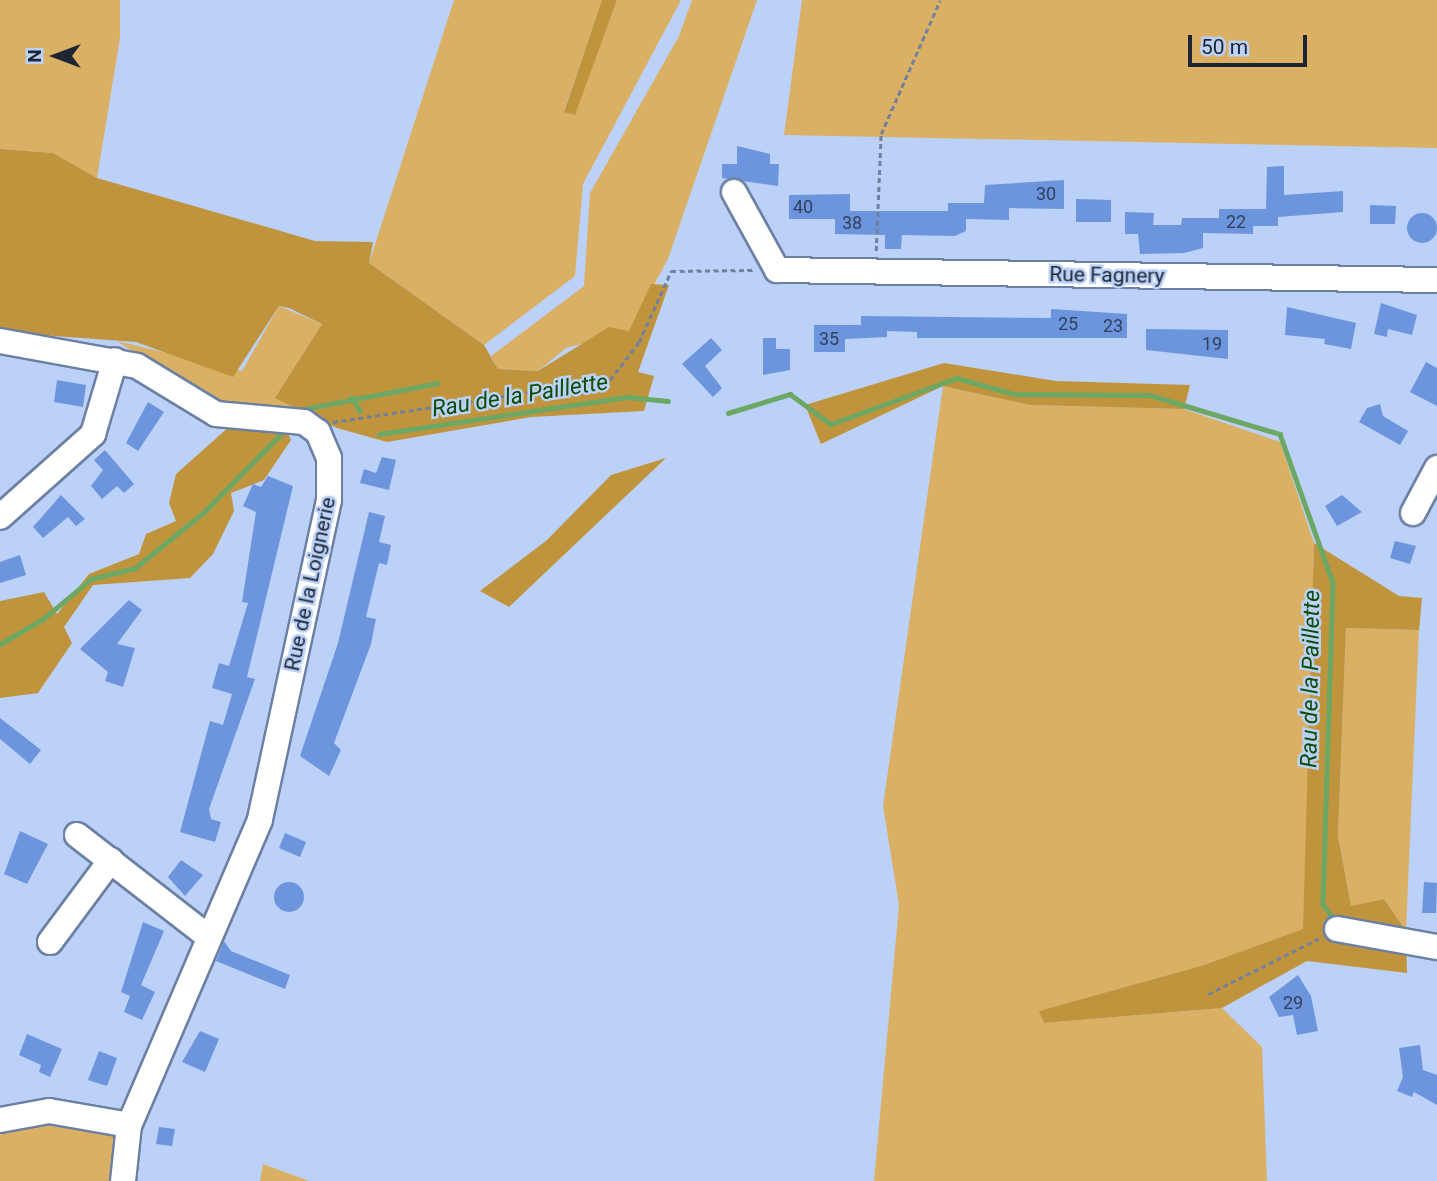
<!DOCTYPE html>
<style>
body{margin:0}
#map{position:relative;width:1437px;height:1181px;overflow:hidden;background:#bbd1f8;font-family:Roboto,sans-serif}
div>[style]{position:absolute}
.green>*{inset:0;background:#dab164}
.forest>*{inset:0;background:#c0943d}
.stream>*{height:4.5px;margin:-2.25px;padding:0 2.25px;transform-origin:2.25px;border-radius:2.25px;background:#6ca864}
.building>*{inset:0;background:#6d95dd}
.round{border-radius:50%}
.path>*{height:2.5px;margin-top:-1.25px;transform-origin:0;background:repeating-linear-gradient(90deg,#71809c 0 5px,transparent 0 8.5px)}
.roads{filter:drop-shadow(2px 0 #6c80a3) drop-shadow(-2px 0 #6c80a3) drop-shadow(0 2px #6c80a3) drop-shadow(0 -2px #6c80a3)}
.minor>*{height:24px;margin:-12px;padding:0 12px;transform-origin:12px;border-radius:12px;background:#fff}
span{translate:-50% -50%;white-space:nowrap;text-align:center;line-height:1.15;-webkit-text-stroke:5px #bbd1f8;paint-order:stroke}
.number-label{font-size:18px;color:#31415e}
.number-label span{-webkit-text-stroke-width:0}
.street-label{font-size:21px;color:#1d2533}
.water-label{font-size:23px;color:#0d4d06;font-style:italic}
.north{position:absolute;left:21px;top:21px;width:70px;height:70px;-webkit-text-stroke:5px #bbd1f8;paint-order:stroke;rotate:270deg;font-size:19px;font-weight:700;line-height:28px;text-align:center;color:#1d2533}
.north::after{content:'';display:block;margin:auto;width:24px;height:32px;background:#1d2533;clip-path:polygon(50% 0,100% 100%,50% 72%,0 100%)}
.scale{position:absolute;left:1188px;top:35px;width:119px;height:32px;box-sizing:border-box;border:4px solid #1d2533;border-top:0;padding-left:9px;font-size:21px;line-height:24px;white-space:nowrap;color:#1d2533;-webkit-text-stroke:5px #bbd1f8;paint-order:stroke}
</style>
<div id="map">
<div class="green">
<div style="clip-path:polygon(0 0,120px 0,120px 38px,97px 178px,53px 153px,0 149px)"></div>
<div style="clip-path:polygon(454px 0,602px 0,564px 111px,574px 115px,617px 0,681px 0,583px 184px,575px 276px,484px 345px,369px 263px)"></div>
<div style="clip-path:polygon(692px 0,757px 0,668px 259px,629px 331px,566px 348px,538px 371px,498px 369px,491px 356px,584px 286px,590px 193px,679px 36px)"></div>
<div style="clip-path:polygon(802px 0,1437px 0,1437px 148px,784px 135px)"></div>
<div style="clip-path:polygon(279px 306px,322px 324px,276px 397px,297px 409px,220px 410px,117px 341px,242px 371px)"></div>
<div style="clip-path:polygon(943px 386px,1030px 405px,1184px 409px,1280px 442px,1314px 543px,1304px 929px,1204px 965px,1040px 1011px,1044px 1023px,1222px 1008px,1262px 1047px,1267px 1181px,874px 1181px,899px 905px,883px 806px)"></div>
<div style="clip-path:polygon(1346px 628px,1419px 630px,1406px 931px,1384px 899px,1351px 907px,1338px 834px)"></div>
<div style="clip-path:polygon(49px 1119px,100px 1125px,121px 1138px,119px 1181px,0 1181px,0 1128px)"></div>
<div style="clip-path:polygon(263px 1164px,309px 1181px,260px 1181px)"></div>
</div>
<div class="forest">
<div style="clip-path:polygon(602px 0,617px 0,575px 115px,564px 112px)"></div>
<div style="clip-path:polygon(0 149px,53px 153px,97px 178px,315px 241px,373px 242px,369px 263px,484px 345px,498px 369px,538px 371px,609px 327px,629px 331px,651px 284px,669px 285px,638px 372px,654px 376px,644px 411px,531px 417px,387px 442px,337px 428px,275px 398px,322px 324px,289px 308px,279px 306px,233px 377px,136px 342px,0 332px)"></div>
<div style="clip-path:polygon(944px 363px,1056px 381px,1190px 385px,1184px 409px,1030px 405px,943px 386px,821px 444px,805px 405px)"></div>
<div style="clip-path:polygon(231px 425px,286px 429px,291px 440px,264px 480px,231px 493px,234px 511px,213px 554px,190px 578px,93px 585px,64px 627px,72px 643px,38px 693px,0 698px,0 601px,44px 592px,57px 614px,89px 574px,139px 554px,146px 534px,176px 521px,169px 503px,176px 474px)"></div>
<div style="clip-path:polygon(666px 458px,509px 607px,480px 591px,547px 540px,611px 475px)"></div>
<div style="clip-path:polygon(1314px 543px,1399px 596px,1422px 598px,1419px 630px,1346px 628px,1338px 835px,1351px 906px,1384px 899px,1406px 931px,1407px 973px,1307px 961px,1222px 1008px,1044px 1023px,1039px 1011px,1204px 965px,1303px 929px)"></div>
</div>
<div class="stream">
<div style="left:352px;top:397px;width:16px;rotate:60deg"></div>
<div style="left:304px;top:409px;width:136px;rotate:-11deg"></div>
<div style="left:728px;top:413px;width:65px;rotate:-17deg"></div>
<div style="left:790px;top:394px;width:51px;rotate:36.2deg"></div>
<div style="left:831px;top:424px;width:134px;rotate:-20.1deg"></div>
<div style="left:957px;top:378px;width:59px;rotate:15.7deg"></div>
<div style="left:1014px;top:394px;width:136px;rotate:0.4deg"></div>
<div style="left:1150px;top:395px;width:136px;rotate:16.7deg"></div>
<div style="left:1280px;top:434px;width:158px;rotate:70.4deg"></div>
<div style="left:1333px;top:583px;width:321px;rotate:91.8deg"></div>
<div style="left:1323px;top:904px;width:19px;rotate:55deg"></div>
<div style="left:379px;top:434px;width:252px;rotate:-8.5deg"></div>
<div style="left:628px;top:397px;width:40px;rotate:5.7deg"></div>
<div style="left:0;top:644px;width:50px;rotate:-30.2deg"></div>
<div style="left:43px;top:619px;width:62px;rotate:-39.8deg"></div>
<div style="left:91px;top:579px;width:45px;rotate:-14deg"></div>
<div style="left:135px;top:568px;width:87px;rotate:-39deg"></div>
<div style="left:203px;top:513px;width:110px;rotate:-45.4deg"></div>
</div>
<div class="building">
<div style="clip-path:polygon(737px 146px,770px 154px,770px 164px,779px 164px,778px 186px,722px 178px,722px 164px,737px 164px)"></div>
<div style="clip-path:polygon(1284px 166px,1284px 195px,1343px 191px,1343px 212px,1278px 217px,1278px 226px,1253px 226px,1253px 234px,1203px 233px,1203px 248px,1184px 253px,1140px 254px,1138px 234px,1125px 234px,1125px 212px,1154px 213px,1153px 225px,1181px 225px,1182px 218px,1219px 218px,1219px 209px,1266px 209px,1267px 167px)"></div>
<div style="clip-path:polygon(1064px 180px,1064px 209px,1009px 208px,1009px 220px,966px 219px,966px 231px,955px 236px,902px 235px,901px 249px,885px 249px,885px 235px,835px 234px,835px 219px,789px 219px,789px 195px,850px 194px,850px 211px,948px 211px,948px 203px,984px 203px,985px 185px)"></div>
<div style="clip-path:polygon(1076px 199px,1111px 200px,1111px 222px,1076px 222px)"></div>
<div style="clip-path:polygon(1370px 205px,1396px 206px,1395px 224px,1370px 224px)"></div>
<div class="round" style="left:1407px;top:213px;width:30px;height:30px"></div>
<div style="clip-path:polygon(1381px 303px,1417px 315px,1412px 335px,1388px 329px,1387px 337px,1374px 334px)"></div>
<div style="clip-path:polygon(1287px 307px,1356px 323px,1351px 349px,1324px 344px,1325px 339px,1285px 335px)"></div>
<div style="clip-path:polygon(1051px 309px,1127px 314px,1127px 338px,917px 338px,917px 332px,887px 331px,887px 337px,845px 339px,845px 352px,814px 352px,814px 325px,861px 325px,861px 316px,1051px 318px)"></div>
<div style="clip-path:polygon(1146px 329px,1228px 330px,1228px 359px,1146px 350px)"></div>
<div style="clip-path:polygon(711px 338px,722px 350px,705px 366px,722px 388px,713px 397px,682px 364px)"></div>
<div style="clip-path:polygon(763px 338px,776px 338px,776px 349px,790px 349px,790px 370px,763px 375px)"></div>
<div style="clip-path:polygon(1426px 362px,1437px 368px,1437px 406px,1410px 392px)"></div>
<div style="clip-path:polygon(57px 380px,86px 385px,83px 407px,54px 402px)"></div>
<div style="clip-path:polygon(148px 402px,164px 412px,138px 451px,126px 443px)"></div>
<div style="clip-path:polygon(1380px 404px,1383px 416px,1408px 431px,1400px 445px,1359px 422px,1367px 408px)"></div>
<div style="clip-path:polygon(105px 450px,134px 484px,124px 493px,117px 486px,102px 499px,91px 486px,103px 470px,94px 460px)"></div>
<div style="clip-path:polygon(382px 457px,396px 460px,389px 490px,360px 483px,364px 469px,376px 473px)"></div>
<div style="clip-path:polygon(268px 476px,293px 486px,247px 677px,255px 679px,209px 809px,211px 819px,221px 822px,215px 842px,180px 832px,210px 721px,223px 725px,232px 694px,212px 688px,219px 663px,229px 666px,248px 603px,242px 602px,256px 512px,243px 506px,253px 484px,261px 487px)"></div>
<div style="clip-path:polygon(61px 495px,85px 519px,76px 526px,68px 517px,43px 538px,33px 527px)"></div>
<div style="clip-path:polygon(1342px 495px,1362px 512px,1337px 526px,1325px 506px)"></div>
<div style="clip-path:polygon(369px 512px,385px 516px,379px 542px,391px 545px,387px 565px,379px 563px,366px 617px,376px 619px,371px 644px,334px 743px,341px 750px,329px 776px,300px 756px,338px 643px)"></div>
<div style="clip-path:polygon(1395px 541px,1416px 546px,1410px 564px,1390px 558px)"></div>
<div style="clip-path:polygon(20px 555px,26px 575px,0 583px,0 562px)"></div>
<div style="clip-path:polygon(129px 600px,142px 610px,117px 644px,135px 648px,123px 687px,105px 681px,108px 672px,80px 649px)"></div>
<div style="clip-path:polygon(0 718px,41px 750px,30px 764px,0 739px)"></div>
<div style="clip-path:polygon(20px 831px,48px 844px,27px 884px,4px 874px)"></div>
<div style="clip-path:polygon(285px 833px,306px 842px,300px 857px,279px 848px)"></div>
<div style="clip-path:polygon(181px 860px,203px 875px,185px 896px,168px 877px)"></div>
<div class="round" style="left:274px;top:882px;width:30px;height:30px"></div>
<div style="clip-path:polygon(1424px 882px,1437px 883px,1436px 913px,1422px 913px)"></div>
<div style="clip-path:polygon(143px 922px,164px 931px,141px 985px,155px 992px,142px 1020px,124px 1012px,130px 996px,121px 992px)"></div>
<div style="clip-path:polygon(224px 941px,231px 951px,290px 975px,285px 989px,216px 961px)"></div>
<div style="clip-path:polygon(1298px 975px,1311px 996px,1318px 1031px,1297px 1035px,1293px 1015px,1279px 1017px,1269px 997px)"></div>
<div style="clip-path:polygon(200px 1031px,219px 1039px,205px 1072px,182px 1062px)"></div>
<div style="clip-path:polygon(27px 1034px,62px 1049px,50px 1077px,39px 1072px,41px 1065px,19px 1055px)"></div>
<div style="clip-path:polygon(1420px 1045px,1423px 1070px,1437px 1075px,1437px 1105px,1414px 1092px,1412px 1097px,1397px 1091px,1403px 1077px,1399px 1048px)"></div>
<div style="clip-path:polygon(99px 1051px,117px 1058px,107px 1086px,88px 1080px)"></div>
<div style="clip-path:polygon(159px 1127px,175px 1129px,172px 1146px,156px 1144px)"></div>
</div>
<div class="path">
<div style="left:876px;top:251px;width:117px;rotate:-87.6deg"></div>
<div style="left:881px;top:134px;width:146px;rotate:-66.2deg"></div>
<div style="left:333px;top:422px;width:280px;rotate:-8.6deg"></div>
<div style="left:610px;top:380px;width:48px;rotate:-52.7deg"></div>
<div style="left:639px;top:342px;width:78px;rotate:-65.7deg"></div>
<div style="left:671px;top:271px;width:82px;rotate:-0.7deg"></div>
<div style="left:1208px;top:994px;width:125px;rotate:-26.6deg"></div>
</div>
<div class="roads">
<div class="minor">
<div style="left:734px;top:192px;width:89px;rotate:61.1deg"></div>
<div style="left:777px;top:270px;width:660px;rotate:0.87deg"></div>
<div style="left:0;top:341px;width:139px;rotate:10.3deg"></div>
<div style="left:137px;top:366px;width:92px;rotate:31.3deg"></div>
<div style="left:216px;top:414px;width:88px;rotate:5.2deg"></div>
<div style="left:304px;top:422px;width:17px;rotate:36deg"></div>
<div style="left:318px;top:432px;width:28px;rotate:67deg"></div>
<div style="left:329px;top:458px;width:42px;rotate:90deg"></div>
<div style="left:329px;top:500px;width:327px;rotate:102.2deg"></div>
<div style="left:260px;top:820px;width:332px;rotate:113.2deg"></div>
<div style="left:129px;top:1125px;width:56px;rotate:96.1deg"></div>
<div style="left:1413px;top:513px;width:51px;rotate:-61.9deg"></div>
<div style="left:0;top:517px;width:125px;rotate:-41.7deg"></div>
<div style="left:93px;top:434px;width:77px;rotate:-73.4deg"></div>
<div style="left:77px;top:835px;width:165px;rotate:37.8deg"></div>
<div style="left:1337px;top:929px;width:102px;rotate:10.2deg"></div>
<div style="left:50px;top:942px;width:102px;rotate:-53.4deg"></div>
<div style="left:0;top:1120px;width:50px;rotate:-10.4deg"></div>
<div style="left:49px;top:1111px;width:81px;rotate:9.9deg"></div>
</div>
</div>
<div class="number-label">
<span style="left:1046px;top:194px">30</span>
<span style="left:803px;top:207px">40</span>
<span style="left:1236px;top:222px">22</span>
<span style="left:852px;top:223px">38</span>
<span style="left:1068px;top:324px">25</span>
<span style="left:1113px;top:326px">23</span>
<span style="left:829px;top:339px">35</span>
<span style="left:1212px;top:344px">19</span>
<span style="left:1293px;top:1003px">29</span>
</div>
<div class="street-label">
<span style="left:1107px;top:275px;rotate:1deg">Rue Fagnery</span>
<span style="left:310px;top:584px;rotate:-78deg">Rue de la Loignerie</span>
</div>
<div class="water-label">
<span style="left:520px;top:396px;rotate:-9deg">Rau de la Paillette</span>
<span style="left:1311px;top:679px;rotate:-89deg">Rau de la Paillette</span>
</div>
<div class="north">N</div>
<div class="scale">50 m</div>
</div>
